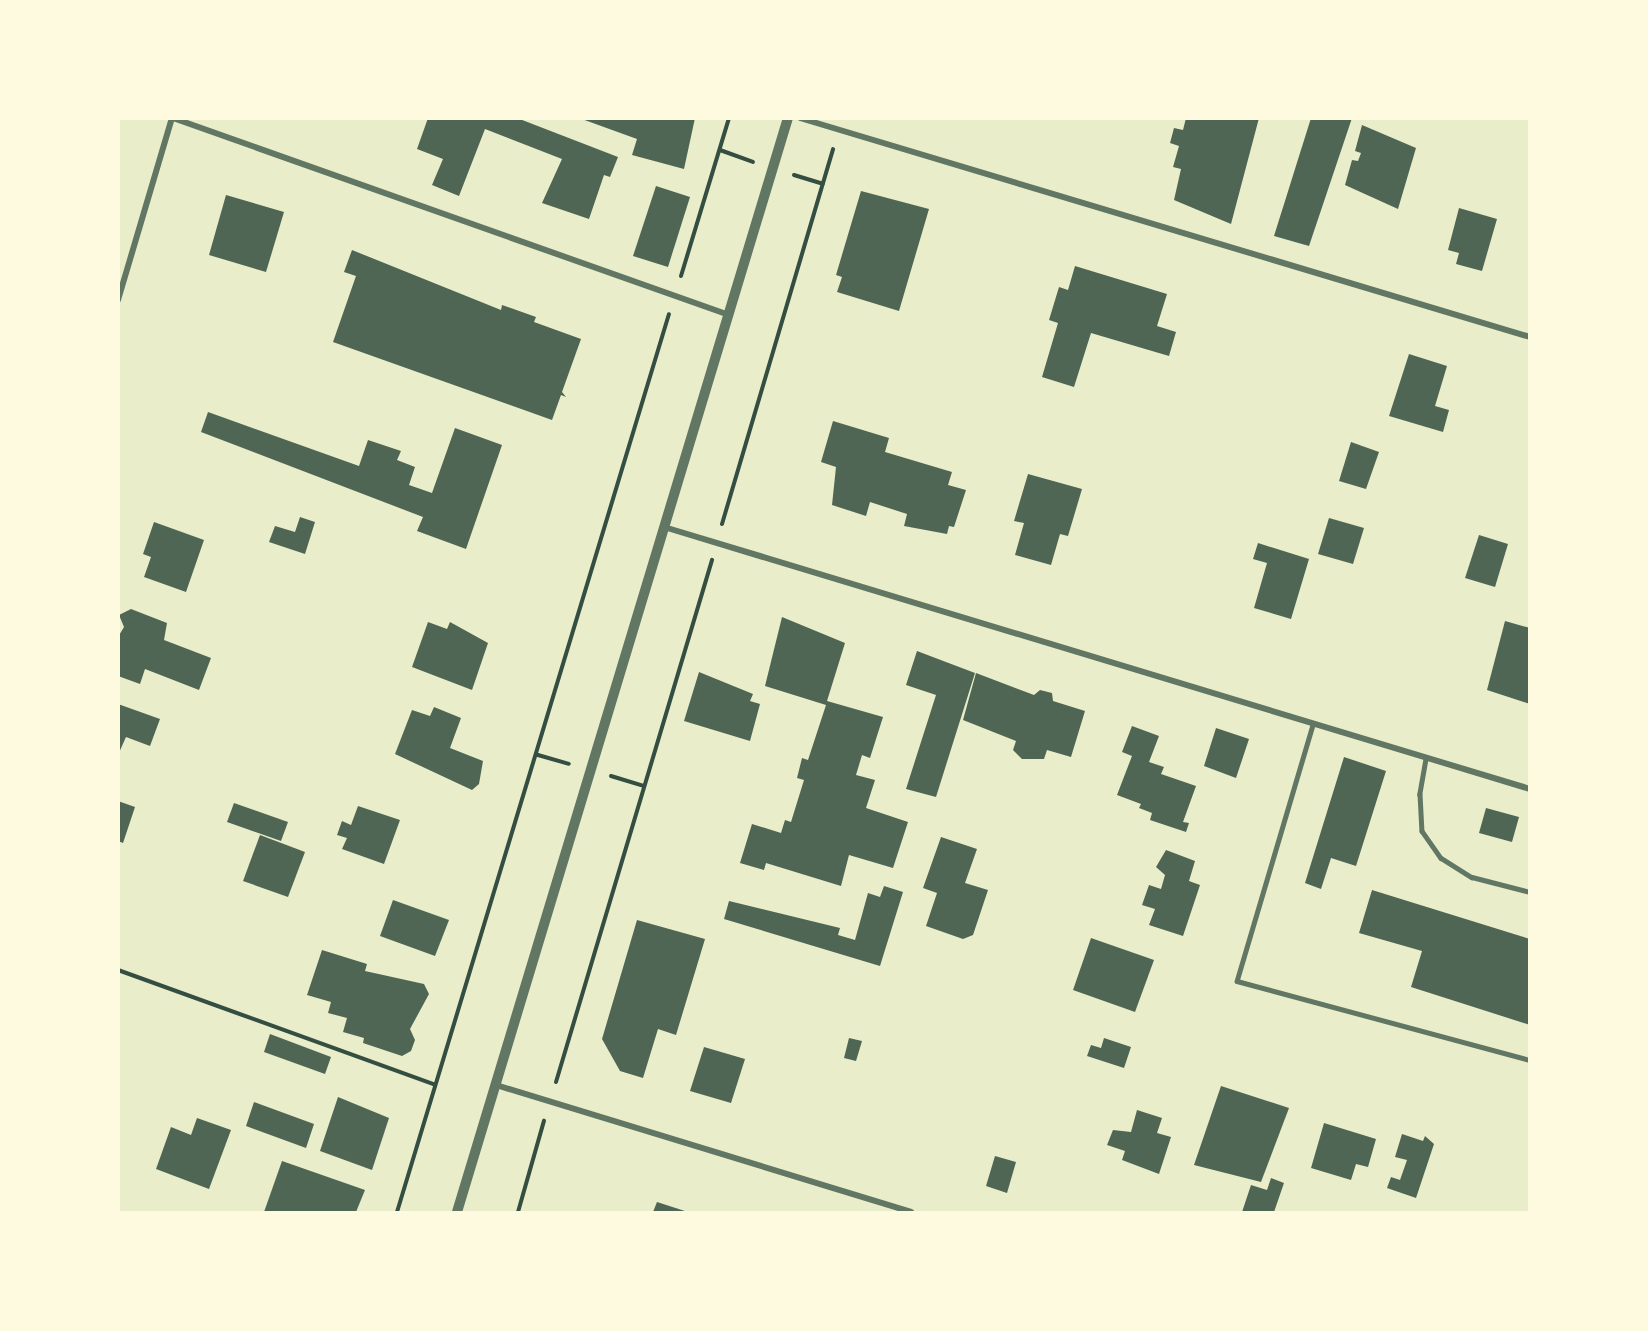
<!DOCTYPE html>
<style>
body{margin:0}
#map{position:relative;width:1648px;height:1331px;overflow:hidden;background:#e9edc9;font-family:"PT Sans Narrow",sans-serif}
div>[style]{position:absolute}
.building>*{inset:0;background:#4f6655}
.path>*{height:4px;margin:-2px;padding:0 2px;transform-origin:2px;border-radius:2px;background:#344e41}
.service>*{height:4.5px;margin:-2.25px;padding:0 2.25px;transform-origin:2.25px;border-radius:2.25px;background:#617663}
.minor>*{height:6px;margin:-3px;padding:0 3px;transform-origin:3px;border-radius:3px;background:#617663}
.tertiary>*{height:10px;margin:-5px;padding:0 5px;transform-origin:5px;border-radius:5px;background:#617663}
span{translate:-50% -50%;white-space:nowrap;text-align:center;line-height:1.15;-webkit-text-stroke:4.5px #fefae0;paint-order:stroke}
.frame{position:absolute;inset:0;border:120px solid #fefae0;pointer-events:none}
</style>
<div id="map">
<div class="building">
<div style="clip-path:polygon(428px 118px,517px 118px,618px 157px,610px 177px,604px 175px,589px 219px,542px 203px,562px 159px,485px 129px,459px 196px,432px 185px,443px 159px,417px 149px)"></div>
<div style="clip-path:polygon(579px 118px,695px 118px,684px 169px,632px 155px,637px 139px)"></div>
<div style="clip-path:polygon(1186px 118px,1259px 118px,1231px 224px,1174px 200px,1181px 169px,1173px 167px,1179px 146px,1170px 143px,1174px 128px,1183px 130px)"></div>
<div style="clip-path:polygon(1311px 118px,1352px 118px,1309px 246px,1274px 236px)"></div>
<div style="clip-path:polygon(1362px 125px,1416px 148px,1398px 209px,1345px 185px,1352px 160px,1358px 161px,1361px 153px,1355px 151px)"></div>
<div style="clip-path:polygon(656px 186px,690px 197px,668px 267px,633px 256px)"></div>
<div style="clip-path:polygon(861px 191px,929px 209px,899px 311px,837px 292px,842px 277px,836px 275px)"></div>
<div style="clip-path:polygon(226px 195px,284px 212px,266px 272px,209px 255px)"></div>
<div style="clip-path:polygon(1459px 208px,1497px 219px,1482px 271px,1456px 264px,1459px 253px,1448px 250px)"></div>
<div style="clip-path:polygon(352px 250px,501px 310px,502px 305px,536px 317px,534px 322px,581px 339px,562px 392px,566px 397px,561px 395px,552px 420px,333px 342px,356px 276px,344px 272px)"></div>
<div style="clip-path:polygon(1075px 266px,1167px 294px,1157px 326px,1176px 332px,1169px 356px,1091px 333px,1074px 387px,1042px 377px,1058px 323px,1049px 320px,1059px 287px,1068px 290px)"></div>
<div style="clip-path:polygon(1409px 354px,1447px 366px,1435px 406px,1449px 410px,1443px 432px,1389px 416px)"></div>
<div style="clip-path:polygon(208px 412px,359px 466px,368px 440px,401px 451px,397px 460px,415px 467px,409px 485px,432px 493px,455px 428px,502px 445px,466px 549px,417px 531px,423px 517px,201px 432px)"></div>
<div style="clip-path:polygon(833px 421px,889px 438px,885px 452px,952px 472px,948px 485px,966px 490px,954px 527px,949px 526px,947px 534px,904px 526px,907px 514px,870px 502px,866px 516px,832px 505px,836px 467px,821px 462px)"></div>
<div style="clip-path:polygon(1351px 442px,1379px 452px,1366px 489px,1339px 481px)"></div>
<div style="clip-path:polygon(1028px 474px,1082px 489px,1068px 536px,1060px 534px,1051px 565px,1015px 555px,1024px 523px,1014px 521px)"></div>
<div style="clip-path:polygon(300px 517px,315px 522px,305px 554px,269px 542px,275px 526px,295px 532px)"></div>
<div style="clip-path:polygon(1329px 518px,1364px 528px,1353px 564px,1318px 554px)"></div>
<div style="clip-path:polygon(154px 522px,204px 540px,186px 592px,144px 577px,151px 557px,143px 554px)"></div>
<div style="clip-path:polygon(1479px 535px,1508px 544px,1495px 587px,1465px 578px)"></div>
<div style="clip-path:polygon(1258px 543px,1309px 559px,1291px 619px,1254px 608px,1267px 563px,1253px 559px)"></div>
<div style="clip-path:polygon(131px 609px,167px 623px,164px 640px,211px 658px,199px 690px,145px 669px,140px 684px,118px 676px,118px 637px,124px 627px,119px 615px)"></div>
<div style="clip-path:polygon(782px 617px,845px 643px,827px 701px,883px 717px,870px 758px,862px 755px,856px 775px,875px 780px,866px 808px,908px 822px,893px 868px,849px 855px,841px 886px,766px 863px,764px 870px,740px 863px,752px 824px,781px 833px,785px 820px,791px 822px,804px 780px,797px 778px,802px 758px,808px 760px,826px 705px,765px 686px)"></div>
<div style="clip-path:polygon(1505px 621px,1530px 628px,1530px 704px,1487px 690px)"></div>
<div style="clip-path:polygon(428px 622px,447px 629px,450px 622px,488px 643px,472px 690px,412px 667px)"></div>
<div style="clip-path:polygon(917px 651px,975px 673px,936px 797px,906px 789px,936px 695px,906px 685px)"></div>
<div style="clip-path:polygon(699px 672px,753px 694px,750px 701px,760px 704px,750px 741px,684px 721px)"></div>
<div style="clip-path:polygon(976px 673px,1034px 695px,1040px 690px,1052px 693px,1053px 701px,1085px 711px,1071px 757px,1047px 750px,1044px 759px,1022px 759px,1013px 750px,1016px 741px,963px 720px)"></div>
<div style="clip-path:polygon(118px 704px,160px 719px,150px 746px,126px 737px,118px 755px)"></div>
<div style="clip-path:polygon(434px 707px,461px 718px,450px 748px,483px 761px,479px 784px,472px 790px,395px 754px,412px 710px,430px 716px)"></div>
<div style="clip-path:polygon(1132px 726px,1159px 736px,1149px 762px,1164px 767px,1161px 774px,1196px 786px,1183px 822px,1189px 823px,1186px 832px,1150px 820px,1152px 813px,1139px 808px,1141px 804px,1117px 795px,1132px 756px,1122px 752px)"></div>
<div style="clip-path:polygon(1216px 728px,1249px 739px,1236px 778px,1204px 766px)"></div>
<div style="clip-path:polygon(1344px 757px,1386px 771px,1356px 866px,1331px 858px,1321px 889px,1305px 883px)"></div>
<div style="clip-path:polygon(118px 801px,135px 807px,123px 843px,118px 841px)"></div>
<div style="clip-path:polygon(234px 803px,288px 822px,281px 841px,227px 822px)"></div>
<div style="clip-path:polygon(358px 806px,400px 820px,384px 864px,342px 849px,347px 838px,337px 835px,342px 821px,351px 825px)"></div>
<div style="clip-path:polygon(1486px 808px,1519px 817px,1512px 842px,1479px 833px)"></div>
<div style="clip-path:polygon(260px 835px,305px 852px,288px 897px,243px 881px)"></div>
<div style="clip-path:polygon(941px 837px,977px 849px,965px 883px,988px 890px,973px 935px,963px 939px,926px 926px,937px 893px,923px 888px)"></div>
<div style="clip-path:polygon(1166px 850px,1195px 861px,1189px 881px,1200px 885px,1183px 936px,1149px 925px,1155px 909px,1142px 905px,1149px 885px,1161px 889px,1165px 875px,1156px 867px)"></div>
<div style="clip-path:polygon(884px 886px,903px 892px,880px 966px,724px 919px,729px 901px,840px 928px,838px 935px,855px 940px,868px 893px,880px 897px)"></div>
<div style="clip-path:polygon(1372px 890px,1530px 939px,1530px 1025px,1411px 987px,1422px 951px,1359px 933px)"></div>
<div style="clip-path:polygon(393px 900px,449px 920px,435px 956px,380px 936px)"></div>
<div style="clip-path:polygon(637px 920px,705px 939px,676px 1035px,658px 1029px,643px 1078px,620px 1071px,602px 1039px)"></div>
<div style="clip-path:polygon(1091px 938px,1154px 960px,1135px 1012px,1073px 990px)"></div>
<div style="clip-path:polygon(322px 950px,367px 964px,365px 971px,424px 984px,429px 994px,410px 1029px,415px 1040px,411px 1051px,402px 1056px,363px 1043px,364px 1038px,343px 1032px,347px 1018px,328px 1013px,331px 1002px,307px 995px)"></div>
<div style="clip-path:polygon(270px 1034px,331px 1057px,325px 1074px,264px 1052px)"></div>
<div style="clip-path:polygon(849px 1038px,862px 1041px,856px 1061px,844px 1058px)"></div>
<div style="clip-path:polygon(1104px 1038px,1131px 1047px,1124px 1068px,1087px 1056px,1091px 1045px,1101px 1048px)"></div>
<div style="clip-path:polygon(704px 1047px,745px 1059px,731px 1103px,690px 1091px)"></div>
<div style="clip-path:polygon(1221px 1086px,1289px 1108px,1261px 1182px,1194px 1165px)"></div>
<div style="clip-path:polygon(338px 1097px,389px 1118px,372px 1170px,320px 1151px)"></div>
<div style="clip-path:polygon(254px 1102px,314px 1124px,306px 1148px,246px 1126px)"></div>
<div style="clip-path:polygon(1137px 1110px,1162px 1118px,1157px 1133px,1171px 1137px,1159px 1174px,1122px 1160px,1125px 1151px,1107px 1145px,1113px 1130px,1131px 1132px)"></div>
<div style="clip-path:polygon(197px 1118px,231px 1130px,209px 1189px,156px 1169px,171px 1127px,191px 1135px)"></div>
<div style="clip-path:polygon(1324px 1123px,1376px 1139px,1368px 1167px,1356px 1164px,1351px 1180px,1311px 1168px)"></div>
<div style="clip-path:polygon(1402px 1134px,1423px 1141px,1425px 1136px,1434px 1144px,1416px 1198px,1387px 1188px,1391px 1177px,1400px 1180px,1407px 1160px,1395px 1157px)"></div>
<div style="clip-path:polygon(995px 1156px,1016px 1162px,1007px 1193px,986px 1186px)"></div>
<div style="clip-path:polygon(282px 1161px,365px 1190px,356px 1212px,264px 1212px)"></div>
<div style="clip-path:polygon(1271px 1178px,1284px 1183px,1274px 1212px,1242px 1212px,1251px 1185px,1267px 1190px)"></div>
<div style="clip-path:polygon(657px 1202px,688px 1212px,653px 1212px)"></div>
</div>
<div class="path">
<div style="left:720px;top:150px;width:35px;rotate:20deg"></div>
<div style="left:794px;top:175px;width:30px;rotate:17deg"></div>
<div style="left:681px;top:276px;width:165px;rotate:-73.1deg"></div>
<div style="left:722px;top:524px;width:391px;rotate:-73.5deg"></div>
<div style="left:538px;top:755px;width:32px;rotate:16deg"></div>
<div style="left:611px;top:776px;width:34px;rotate:17deg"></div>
<div style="left:118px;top:970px;width:337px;rotate:19.9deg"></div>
<div style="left:556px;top:1082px;width:545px;rotate:-73.36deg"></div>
<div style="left:397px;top:1212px;width:938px;rotate:-73.15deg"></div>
<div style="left:518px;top:1212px;width:95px;rotate:-74.1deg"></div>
</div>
<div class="service">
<div style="left:1313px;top:725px;width:267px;rotate:106.5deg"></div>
<div style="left:1237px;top:981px;width:303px;rotate:15.1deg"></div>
<div style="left:1426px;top:759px;width:36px;rotate:100deg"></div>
<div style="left:1420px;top:794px;width:37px;rotate:87deg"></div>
<div style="left:1422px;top:831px;width:33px;rotate:55deg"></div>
<div style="left:1441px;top:858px;width:36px;rotate:32deg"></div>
<div style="left:1472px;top:877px;width:60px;rotate:14.5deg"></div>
</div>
<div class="minor">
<div style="left:173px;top:118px;width:590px;rotate:19.51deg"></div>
<div style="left:800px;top:118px;width:762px;rotate:16.7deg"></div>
<div style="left:118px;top:300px;width:190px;rotate:-73.5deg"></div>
<div style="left:664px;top:527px;width:905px;rotate:16.83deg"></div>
<div style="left:496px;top:1085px;width:434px;rotate:17deg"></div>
</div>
<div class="tertiary">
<div style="left:457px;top:1212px;width:1143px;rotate:-73.17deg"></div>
</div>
<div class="frame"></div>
</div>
